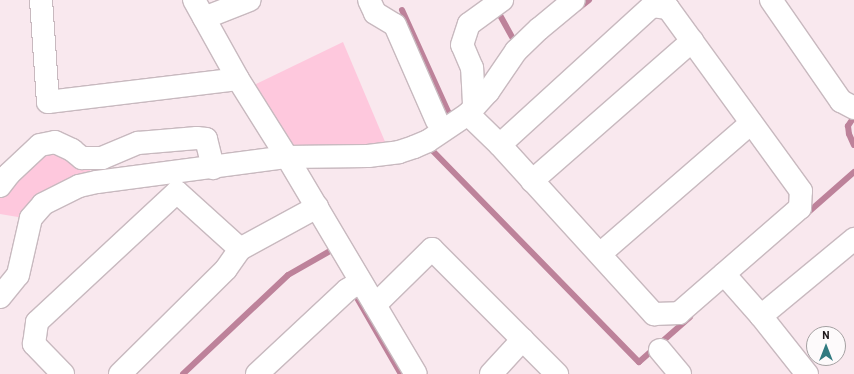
<!DOCTYPE html>
<style>
body{margin:0}
#map{position:relative;width:854px;height:374px;overflow:hidden;background:#f9e8ee;font-family:Barlow,sans-serif}
div>[style]{position:absolute}
.green>*{inset:0;background:#fec8dd}
.stream>*{height:6px;margin:-3px;padding:0 3px;transform-origin:3px;border-radius:3px;background:#bd829a}
.roads{filter:drop-shadow(1px 0 #c8b9bf) drop-shadow(-1px 0 #c8b9bf) drop-shadow(0 1px #c8b9bf) drop-shadow(0 -1px #c8b9bf)}
.minor>*{height:22px;margin:-11px;padding:0 11px;transform-origin:11px;border-radius:11px;background:#fff}
span{translate:-50% -50%;white-space:nowrap;text-align:center;line-height:1.15;-webkit-text-stroke:4px #fdfafb;paint-order:stroke}
.north{position:absolute;left:806px;top:326px;width:40px;height:40px;box-sizing:border-box;background:#fdfafb;border:1px solid #a4a0a1;border-radius:50%;rotate:0deg;font-size:11px;font-weight:700;line-height:16px;text-align:center;color:#1e181a}
.north::after{content:'';display:block;margin:auto;width:14px;height:18px;background:#317a80;clip-path:polygon(50% 0,100% 100%,50% 72%,0 100%)}
</style>
<div id="map">
<div class="green">
<div style="clip-path:polygon(343px 42px,386px 144px,359px 147px,292px 146px,250px 87px)"></div>
<div style="clip-path:polygon(41px 148px,90px 162px,90px 179px,24px 218px,0 214px,0 193px)"></div>
</div>
<div class="stream">
<div style="left:496px;top:8px;width:37px;rotate:61deg"></div>
<div style="left:514px;top:40px;width:7px;rotate:117deg"></div>
<div style="left:579px;top:8px;width:13px;rotate:-39deg"></div>
<div style="left:402px;top:10px;width:119px;rotate:65.6deg"></div>
<div style="left:854px;top:117px;width:11px;rotate:124deg"></div>
<div style="left:848px;top:126px;width:8px;rotate:83deg"></div>
<div style="left:849px;top:134px;width:12px;rotate:66deg"></div>
<div style="left:428px;top:146px;width:302px;rotate:45.7deg"></div>
<div style="left:639px;top:362px;width:68px;rotate:-41.4deg"></div>
<div style="left:804px;top:216px;width:67px;rotate:-41.3deg"></div>
<div style="left:353px;top:291px;width:96px;rotate:60deg"></div>
<div style="left:183px;top:374px;width:144px;rotate:-43.3deg"></div>
<div style="left:288px;top:275px;width:48px;rotate:-29.7deg"></div>
</div>
<div class="roads">
<div class="minor">
<div style="left:41px;top:0;width:102px;rotate:86.1deg"></div>
<div style="left:48px;top:102px;width:191px;rotate:-6.9deg"></div>
<div style="left:194px;top:0;width:90px;rotate:60.9deg"></div>
<div style="left:238px;top:79px;width:92px;rotate:57.9deg"></div>
<div style="left:287px;top:157px;width:252px;rotate:59.3deg"></div>
<div style="left:369px;top:0;width:14px;rotate:65deg"></div>
<div style="left:375px;top:13px;width:23px;rotate:31deg"></div>
<div style="left:395px;top:25px;width:105px;rotate:66.4deg"></div>
<div style="left:771px;top:0;width:123px;rotate:55.3deg"></div>
<div style="left:841px;top:101px;width:15px;rotate:28deg"></div>
<div style="left:204px;top:18px;width:49px;rotate:-21.4deg"></div>
<div style="left:474px;top:104px;width:36px;rotate:-93deg"></div>
<div style="left:472px;top:68px;width:25px;rotate:-113deg"></div>
<div style="left:462px;top:45px;width:22px;rotate:-72deg"></div>
<div style="left:469px;top:24px;width:41px;rotate:-36deg"></div>
<div style="left:468px;top:114px;width:45px;rotate:44.1deg"></div>
<div style="left:500px;top:145px;width:229px;rotate:47.7deg"></div>
<div style="left:654px;top:314px;width:25px;rotate:-2deg"></div>
<div style="left:679px;top:313px;width:160px;rotate:-41deg"></div>
<div style="left:800px;top:208px;width:17px;rotate:-87deg"></div>
<div style="left:801px;top:191px;width:226px;rotate:-126deg"></div>
<div style="left:668px;top:8px;width:16px;rotate:-173deg"></div>
<div style="left:652px;top:6px;width:206px;rotate:137.6deg"></div>
<div style="left:532px;top:181px;width:213px;rotate:-41.2deg"></div>
<div style="left:0;top:186px;width:15px;rotate:-53deg"></div>
<div style="left:9px;top:174px;width:42px;rotate:-43.1deg"></div>
<div style="left:40px;top:145px;width:15px;rotate:-11deg"></div>
<div style="left:55px;top:142px;width:19px;rotate:25deg"></div>
<div style="left:72px;top:150px;width:13px;rotate:39deg"></div>
<div style="left:82px;top:158px;width:20px"></div>
<div style="left:102px;top:158px;width:39px;rotate:-23deg"></div>
<div style="left:138px;top:143px;width:59px;rotate:-4.8deg"></div>
<div style="left:197px;top:138px;width:9px;rotate:6deg"></div>
<div style="left:206px;top:139px;width:30px;rotate:76deg"></div>
<div style="left:600px;top:254px;width:200px;rotate:-40.9deg"></div>
<div style="left:724px;top:274px;width:56px;rotate:48.6deg"></div>
<div style="left:761px;top:316px;width:74px;rotate:51.6deg"></div>
<div style="left:0;top:297px;width:28px;rotate:-51deg"></div>
<div style="left:18px;top:275px;width:58px;rotate:-77.2deg"></div>
<div style="left:31px;top:218px;width:18px;rotate:-49deg"></div>
<div style="left:43px;top:204px;width:40px;rotate:-26.6deg"></div>
<div style="left:79px;top:186px;width:18px;rotate:-13deg"></div>
<div style="left:97px;top:182px;width:192px;rotate:-7.5deg"></div>
<div style="left:287px;top:157px;width:81px;rotate:-0.7deg"></div>
<div style="left:368px;top:156px;width:31px;rotate:-7deg"></div>
<div style="left:399px;top:152px;width:16px;rotate:-18deg"></div>
<div style="left:414px;top:147px;width:15px;rotate:-23deg"></div>
<div style="left:428px;top:141px;width:48px;rotate:-34deg"></div>
<div style="left:468px;top:114px;width:30px;rotate:-48deg"></div>
<div style="left:488px;top:92px;width:50px;rotate:-55.7deg"></div>
<div style="left:516px;top:51px;width:32px;rotate:-44deg"></div>
<div style="left:539px;top:29px;width:45px;rotate:-39.6deg"></div>
<div style="left:375px;top:305px;width:80px;rotate:-44.5deg"></div>
<div style="left:432px;top:249px;width:177px;rotate:45deg"></div>
<div style="left:761px;top:316px;width:121px;rotate:-39.6deg"></div>
<div style="left:660px;top:350px;width:31px;rotate:50deg"></div>
<div style="left:63px;top:374px;width:42px;rotate:-134deg"></div>
<div style="left:34px;top:344px;width:22px;rotate:-82deg"></div>
<div style="left:37px;top:322px;width:191px;rotate:-42.9deg"></div>
<div style="left:177px;top:192px;width:85px;rotate:42.1deg"></div>
<div style="left:120px;top:374px;width:149px;rotate:-44.7deg"></div>
<div style="left:226px;top:269px;width:24px;rotate:-55deg"></div>
<div style="left:240px;top:249px;width:88px;rotate:-28.6deg"></div>
<div style="left:257px;top:374px;width:123px;rotate:-43deg"></div>
<div style="left:347px;top:290px;width:15px;rotate:-32deg"></div>
<div style="left:491px;top:374px;width:47px;rotate:-47.6deg"></div>
</div>
</div>
<div class="north">N</div>
</div>
